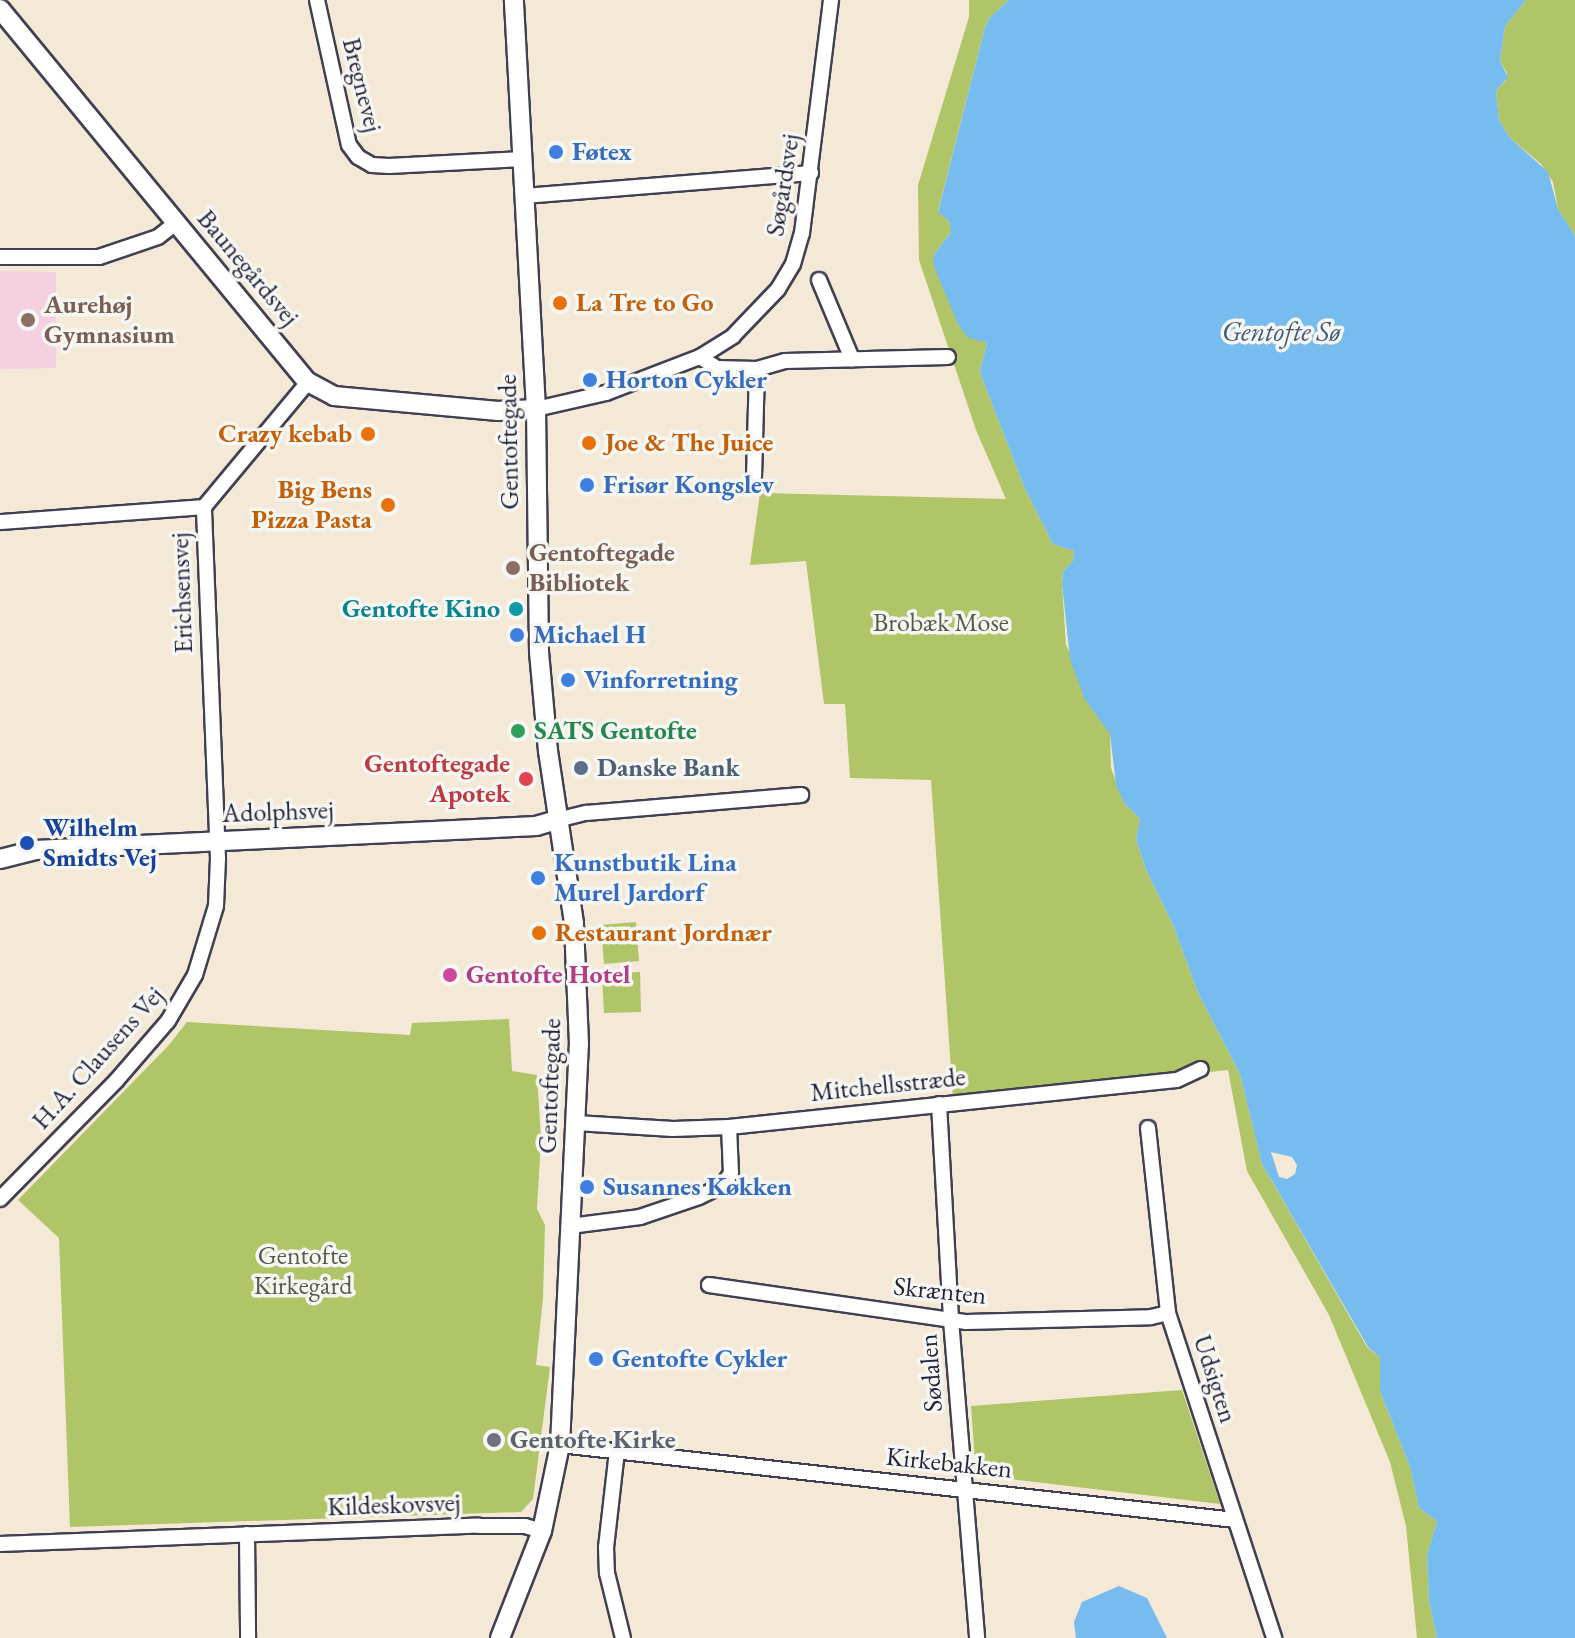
<!DOCTYPE html>
<meta charset="utf-8">
<style>
body{margin:0}
#map{position:relative;width:1575px;height:1638px;overflow:hidden;background:#f3e9d6;font-family:"EB Garamond",serif}
div>[style]{position:absolute}
.built>*{inset:0;background:#f3cfe0}
.green>*{inset:0;background:#b0c468}
.water>*{inset:0;background:#77bcee}
.roads{filter:drop-shadow(2px 0 #414052) drop-shadow(-2px 0 #414052) drop-shadow(0 2px #414052) drop-shadow(0 -2px #414052)}
.minor>*{height:14px;margin:-7px;padding:0 7px;transform-origin:7px;border-radius:7px;background:#fff}
.tertiary>*{height:18px;margin:-9px;padding:0 9px;transform-origin:9px;border-radius:9px;background:#fff}
.dots>*{width:22px;height:22px;translate:-50% -50%;box-sizing:border-box;border:4px solid #f6f6f2;border-radius:50%}
span{translate:-50% -50%;white-space:nowrap;text-align:center;line-height:1.15;-webkit-text-stroke:7px #f6f6f2;paint-order:stroke}
.street-label{font-size:26px;color:#22223b}
.shop-label{font-size:26px;color:#366cbe;font-weight:700}
.left{translate:0 -50%;text-align:left}
.food-label{font-size:26px;color:#c56008;font-weight:700}
.right{translate:-100% -50%;text-align:right}
.education-label{font-size:26px;color:#785e54;font-weight:700}
.culture-label{font-size:26px;color:#0d838f;font-weight:700}
.park-label{font-size:26px;color:#545b4b}
.leisure-label{font-size:26px;color:#27864d;font-weight:700}
.health-label{font-size:26px;color:#be3a42;font-weight:700}
.service-label{font-size:26px;color:#4e5e75;font-weight:700}
.transit-label{font-size:26px;color:#164399;font-weight:700}
.hotel-label{font-size:26px;color:#b23c85;font-weight:700}
.worship-label{font-size:26px;color:#5b616d;font-weight:700}
.water-label{font-size:28px;color:#40587a;font-style:italic}
</style>
<div id="map">
<div class="built">
<div style="clip-path:polygon(0 271px,56px 272px,56px 368px,0 369px)"></div>
</div>
<div class="green">
<div style="clip-path:polygon(969px 0,1009px 0,990px 17px,985px 27px,938px 211px,949px 221px,951px 232px,933px 256px,958px 324px,987px 343px,980px 370px,982px 378px,1025px 489px,1053px 544px,1074px 551px,1073px 561px,1063px 571px,1062px 584px,1066px 645px,1110px 734px,1111px 768px,1124px 803px,1140px 819px,1136px 839px,1146px 870px,1173px 925px,1198px 993px,1240px 1074px,1262px 1164px,1367px 1347px,1380px 1357px,1380px 1391px,1410px 1467px,1419px 1508px,1437px 1521px,1427px 1555px,1429px 1601px,1437px 1638px,1417px 1638px,1406px 1526px,1390px 1462px,1329px 1315px,1247px 1171px,1228px 1070px,953px 1099px,931px 780px,850px 778px,845px 704px,824px 704px,806px 561px,750px 565px,760px 493px,1006px 499px,976px 430px,919px 260px,918px 185px,969px 17px)"></div>
<div style="clip-path:polygon(1526px 0,1575px 0,1575px 236px,1558px 209px,1553px 182px,1541px 164px,1510px 138px,1499px 120px,1496px 91px,1506px 80px,1507px 73px,1500px 61px,1505px 26px)"></div>
<div style="clip-path:polygon(636px 922px,639px 961px,604px 964px,601px 925px)"></div>
<div style="clip-path:polygon(640px 972px,641px 1012px,604px 1013px,602px 974px)"></div>
<div style="clip-path:polygon(509px 1019px,512px 1071px,537px 1075px,541px 1139px,537px 1209px,545px 1225px,543px 1298px,536px 1365px,550px 1367px,533px 1499px,521px 1512px,70px 1527px,59px 1238px,18px 1200px,168px 1046px,187px 1022px,410px 1035px,412px 1023px)"></div>
<div style="clip-path:polygon(1182px 1390px,1220px 1504px,976px 1475px,971px 1406px)"></div>
</div>
<div class="water">
<div style="clip-path:polygon(evenodd,1009px 0,1526px 0,1505px 26px,1500px 61px,1508px 77px,1496px 91px,1499px 120px,1510px 138px,1548px 172px,1558px 209px,1575px 236px,1575px 1638px,1437px 1638px,1429px 1601px,1427px 1555px,1437px 1521px,1419px 1508px,1410px 1467px,1380px 1391px,1380px 1357px,1368px 1347px,1262px 1164px,1240px 1074px,1198px 993px,1173px 925px,1146px 870px,1136px 839px,1140px 819px,1124px 803px,1116px 785px,1110px 734px,1084px 698px,1070px 659px,1062px 584px,1063px 571px,1073px 561px,1074px 551px,1053px 544px,1025px 489px,982px 378px,980px 370px,987px 343px,967px 337px,958px 324px,934px 267px,933px 256px,951px 232px,949px 221px,938px 212px,985px 27px,990px 17px,1009px 0,1271px 1152px,1292px 1157px,1297px 1165px,1295px 1174px,1287px 1179px,1279px 1177px,1271px 1152px)"></div>
<div style="clip-path:polygon(1119px 1586px,1147px 1598px,1167px 1638px,1076px 1638px,1074px 1622px,1082px 1602px)"></div>
</div>
<div class="roads">
<div class="minor">
<div style="left:317px;top:0;width:148px;rotate:77.6deg"></div>
<div style="left:349px;top:145px;width:15px;rotate:53deg"></div>
<div style="left:358px;top:157px;width:16px;rotate:30deg"></div>
<div style="left:372px;top:165px;width:17px;rotate:3deg"></div>
<div style="left:389px;top:166px;width:134px;rotate:-3deg"></div>
<div style="left:524px;top:196px;width:288px;rotate:-4.6deg"></div>
<div style="left:0;top:257px;width:99px"></div>
<div style="left:99px;top:257px;width:62px;rotate:-18.7deg"></div>
<div style="left:158px;top:237px;width:23px;rotate:-38deg"></div>
<div style="left:819px;top:280px;width:86px;rotate:67.3deg"></div>
<div style="left:700px;top:357px;width:20px;rotate:33deg"></div>
<div style="left:717px;top:368px;width:40px;rotate:1.4deg"></div>
<div style="left:757px;top:369px;width:29px;rotate:-16deg"></div>
<div style="left:785px;top:361px;width:163px;rotate:-1.4deg"></div>
<div style="left:536px;top:409px;width:72px;rotate:-12.9deg"></div>
<div style="left:606px;top:393px;width:101px;rotate:-21deg"></div>
<div style="left:700px;top:357px;width:39px;rotate:-32deg"></div>
<div style="left:733px;top:336px;width:65px;rotate:-46.2deg"></div>
<div style="left:778px;top:289px;width:29px;rotate:-59deg"></div>
<div style="left:793px;top:264px;width:32px;rotate:-74deg"></div>
<div style="left:802px;top:233px;width:235px;rotate:-82.9deg"></div>
<div style="left:754px;top:477px;width:108px;rotate:-88.4deg"></div>
<div style="left:0;top:522px;width:205px;rotate:-4.2deg"></div>
<div style="left:557px;top:820px;width:30px;rotate:-14deg"></div>
<div style="left:586px;top:813px;width:216px;rotate:-4.8deg"></div>
<div style="left:939px;top:1104px;width:216px;rotate:86.8deg"></div>
<div style="left:951px;top:1320px;width:319px;rotate:85.3deg"></div>
<div style="left:576px;top:1123px;width:97px;rotate:3.5deg"></div>
<div style="left:673px;top:1129px;width:56px;rotate:-2deg"></div>
<div style="left:729px;top:1127px;width:450px;rotate:-6deg"></div>
<div style="left:1177px;top:1080px;width:26px;rotate:-25deg"></div>
<div style="left:1148px;top:1128px;width:186px;rotate:83.8deg"></div>
<div style="left:1168px;top:1313px;width:342px;rotate:71.9deg"></div>
<div style="left:0;top:1199px;width:165px;rotate:-45.5deg"></div>
<div style="left:116px;top:1081px;width:79px;rotate:-49.1deg"></div>
<div style="left:168px;top:1021px;width:53px;rotate:-59.6deg"></div>
<div style="left:195px;top:975px;width:72px;rotate:-73.1deg"></div>
<div style="left:216px;top:906px;width:47px;rotate:-87.6deg"></div>
<div style="left:218px;top:859px;width:352px;rotate:-92.3deg"></div>
<div style="left:204px;top:507px;width:163px;rotate:-50.2deg"></div>
<div style="left:570px;top:1226px;width:71px;rotate:-7.3deg"></div>
<div style="left:640px;top:1217px;width:62px;rotate:-18.7deg"></div>
<div style="left:699px;top:1197px;width:25px;rotate:-26deg"></div>
<div style="left:722px;top:1186px;width:16px;rotate:-55deg"></div>
<div style="left:731px;top:1173px;width:46px;rotate:-92.5deg"></div>
<div style="left:709px;top:1285px;width:260px;rotate:8.2deg"></div>
<div style="left:966px;top:1322px;width:185px;rotate:-1.5deg"></div>
<div style="left:1151px;top:1317px;width:17px;rotate:-13deg"></div>
<div style="left:560px;top:1445px;width:679px;rotate:6.34deg"></div>
<div style="left:617px;top:1451px;width:97px;rotate:96.5deg"></div>
<div style="left:606px;top:1547px;width:26px;rotate:88deg"></div>
<div style="left:607px;top:1573px;width:67px;rotate:76.2deg"></div>
<div style="left:247px;top:1534px;width:104px;rotate:89.4deg"></div>
<div style="left:0;top:1544px;width:479px;rotate:-2.2deg"></div>
<div style="left:479px;top:1526px;width:46px"></div>
<div style="left:525px;top:1526px;width:18px;rotate:16deg"></div>
</div>
<div class="tertiary">
<div style="left:0;top:9px;width:484px;rotate:50.5deg"></div>
<div style="left:308px;top:382px;width:30px;rotate:28deg"></div>
<div style="left:334px;top:396px;width:165px;rotate:5.2deg"></div>
<div style="left:498px;top:411px;width:38px;rotate:-3deg"></div>
<div style="left:0;top:859px;width:36px;rotate:-14deg"></div>
<div style="left:35px;top:850px;width:502px;rotate:-2.74deg"></div>
<div style="left:536px;top:826px;width:22px;rotate:-16deg"></div>
<div style="left:500px;top:1638px;width:115px;rotate:-68.6deg"></div>
<div style="left:542px;top:1531px;width:88px;rotate:-78.2deg"></div>
<div style="left:560px;top:1445px;width:401px;rotate:-87.3deg"></div>
<div style="left:579px;top:1044px;width:121px;rotate:-92.4deg"></div>
<div style="left:574px;top:923px;width:174px;rotate:-98.6deg"></div>
<div style="left:548px;top:751px;width:99px;rotate:-95.2deg"></div>
<div style="left:539px;top:652px;width:243px;rotate:-90.7deg"></div>
<div style="left:536px;top:409px;width:410px;rotate:-93.1deg"></div>
</div>
</div>
<div class="dots">
<div style="left:556px;top:152px;background:#3f7fe0"></div>
<div style="left:560px;top:303px;background:#e8710a"></div>
<div style="left:28px;top:320px;background:#8d6e63"></div>
<div style="left:590px;top:380px;background:#3f7fe0"></div>
<div style="left:368px;top:434px;background:#e8710a"></div>
<div style="left:589px;top:443px;background:#e8710a"></div>
<div style="left:587px;top:485px;background:#3f7fe0"></div>
<div style="left:388px;top:505px;background:#e8710a"></div>
<div style="left:513px;top:568px;background:#8d6e63"></div>
<div style="left:516px;top:609px;background:#0f9aa8"></div>
<div style="left:517px;top:635px;background:#3f7fe0"></div>
<div style="left:568px;top:680px;background:#3f7fe0"></div>
<div style="left:518px;top:731px;background:#2e9e5b"></div>
<div style="left:581px;top:768px;background:#5c6f8a"></div>
<div style="left:526px;top:779px;background:#e0444e"></div>
<div style="left:27px;top:843px;background:#1a4fb4"></div>
<div style="left:538px;top:878px;background:#3f7fe0"></div>
<div style="left:539px;top:933px;background:#e8710a"></div>
<div style="left:450px;top:975px;background:#d1479c"></div>
<div style="left:587px;top:1187px;background:#3f7fe0"></div>
<div style="left:596px;top:1359px;background:#3f7fe0"></div>
<div style="left:494px;top:1440px;background:#6b7280"></div>
</div>
<div class="street-label">
<span style="left:362px;top:85px;rotate:76deg">Bregnevej</span>
<span style="left:783px;top:185px;rotate:-81deg">Søgårdsvej</span>
<span style="left:248px;top:268px;rotate:50deg">Baunegårdsvej</span>
<span style="left:509px;top:442px;rotate:-91deg">Gentoftegade</span>
<span style="left:182px;top:593px;rotate:-92deg">Erichsensvej</span>
<span style="left:278px;top:812px;rotate:-2deg">Adolphsvej</span>
<span style="left:98px;top:1058px;rotate:-48deg">H.A. Clausens Vej</span>
<span style="left:888px;top:1085px;rotate:-6deg">Mitchellsstræde</span>
<span style="left:550px;top:1086px;rotate:-88deg">Gentoftegade</span>
<span style="left:940px;top:1291px;rotate:6deg">Skrænten</span>
<span style="left:931px;top:1373px;rotate:-94deg">Sødalen</span>
<span style="left:1215px;top:1379px;rotate:72deg">Udsigten</span>
<span style="left:949px;top:1463px;rotate:6deg">Kirkebakken</span>
<span style="left:394px;top:1505px;rotate:-2deg">Kildeskovsvej</span>
</div>
<div class="shop-label">
<span class="left" style="left:572px;top:152px">Føtex</span>
<span class="left" style="left:606px;top:380px">Horton Cykler</span>
<span class="left" style="left:603px;top:485px">Frisør Kongslev</span>
<span class="left" style="left:533px;top:635px">Michael H</span>
<span class="left" style="left:584px;top:680px">Vinforretning</span>
<span class="left" style="left:554px;top:878px">Kunstbutik Lina<br>Murel Jardorf</span>
<span class="left" style="left:603px;top:1187px">Susannes Køkken</span>
<span class="left" style="left:612px;top:1359px">Gentofte Cykler</span>
</div>
<div class="food-label">
<span class="left" style="left:576px;top:303px">La Tre to Go</span>
<span class="right" style="left:352px;top:434px">Crazy kebab</span>
<span class="left" style="left:605px;top:443px">Joe &amp; The Juice</span>
<span class="right" style="left:372px;top:505px">Big Bens<br>Pizza Pasta</span>
<span class="left" style="left:555px;top:933px">Restaurant Jordnær</span>
</div>
<div class="education-label">
<span class="left" style="left:44px;top:320px">Aurehøj<br>Gymnasium</span>
<span class="left" style="left:529px;top:568px">Gentoftegade<br>Bibliotek</span>
</div>
<div class="culture-label">
<span class="right" style="left:500px;top:609px">Gentofte Kino</span>
</div>
<div class="park-label">
<span style="left:941px;top:623px">Brobæk Mose</span>
<span style="left:303px;top:1271px">Gentofte<br>Kirkegård</span>
</div>
<div class="leisure-label">
<span class="left" style="left:534px;top:731px">SATS Gentofte</span>
</div>
<div class="health-label">
<span class="right" style="left:510px;top:779px">Gentoftegade<br>Apotek</span>
</div>
<div class="service-label">
<span class="left" style="left:597px;top:768px">Danske Bank</span>
</div>
<div class="transit-label">
<span class="left" style="left:43px;top:843px">Wilhelm<br>Smidts Vej</span>
</div>
<div class="hotel-label">
<span class="left" style="left:466px;top:975px">Gentofte Hotel</span>
</div>
<div class="worship-label">
<span class="left" style="left:510px;top:1440px">Gentofte Kirke</span>
</div>
<div class="water-label">
<span style="left:1281px;top:331px">Gentofte Sø</span>
</div>
</div>
